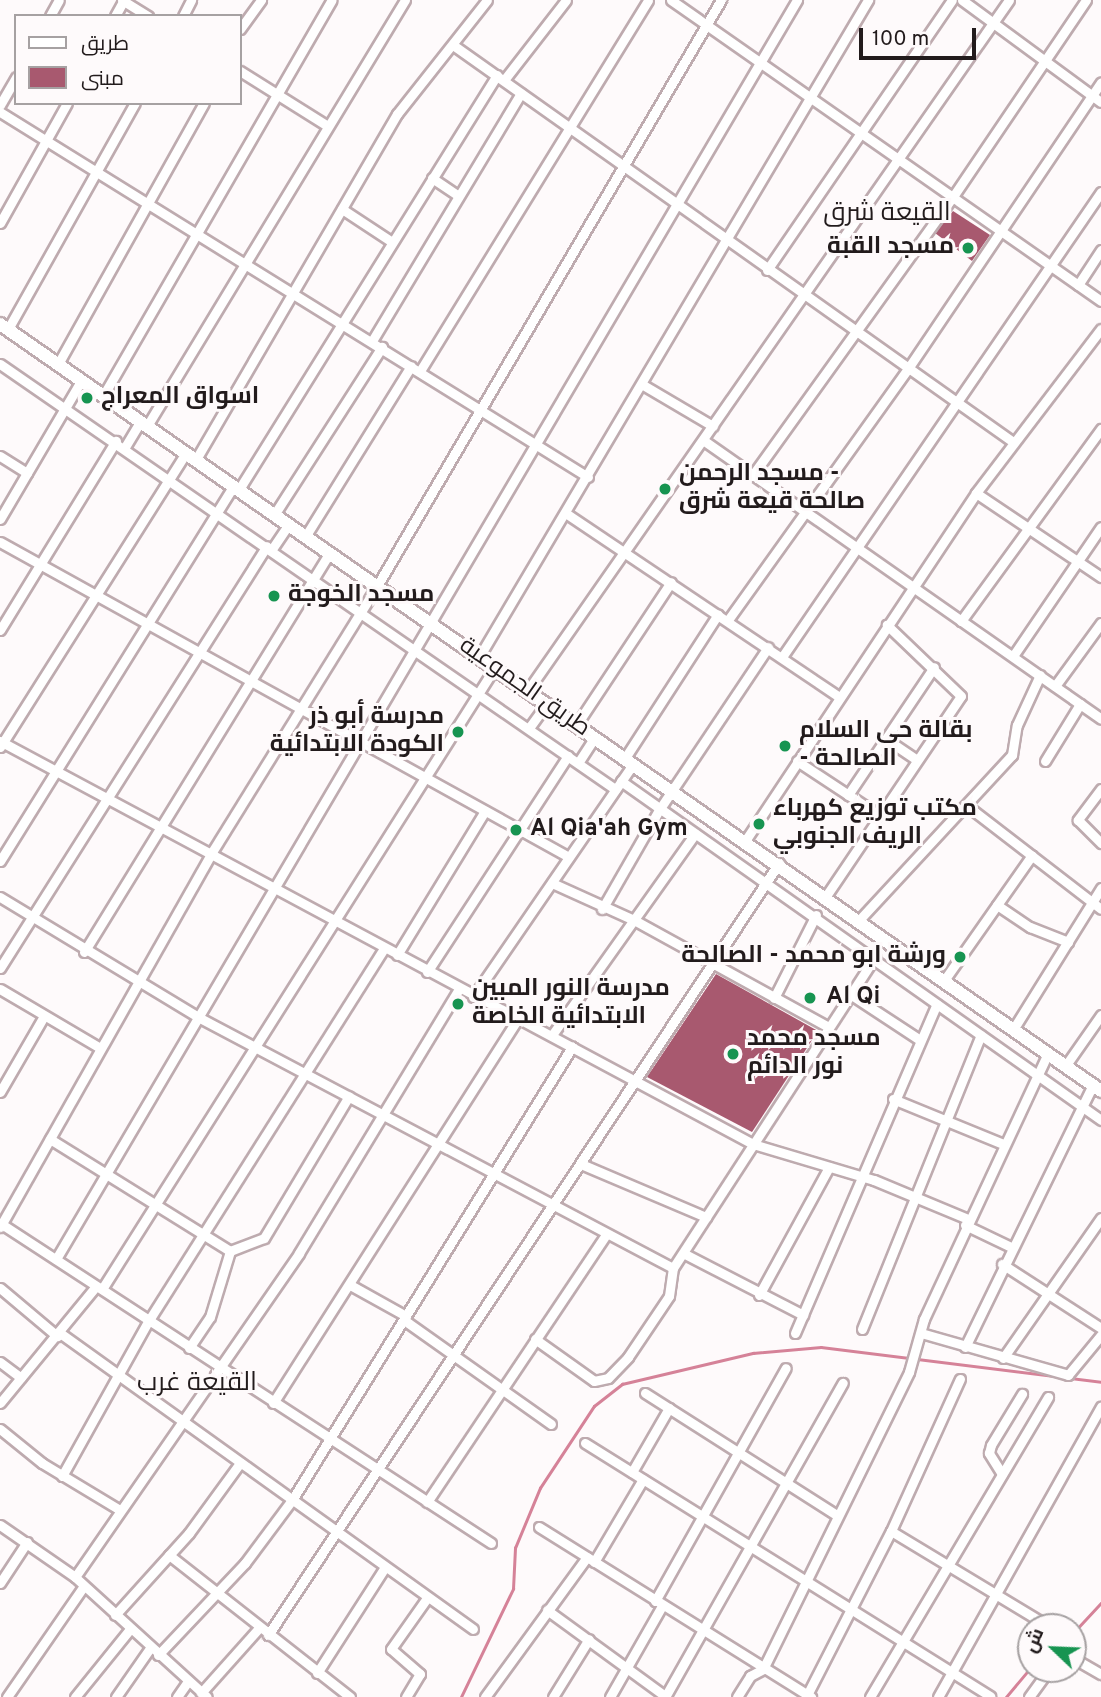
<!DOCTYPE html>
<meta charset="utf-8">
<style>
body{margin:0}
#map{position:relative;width:1101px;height:1697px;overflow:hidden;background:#fefafb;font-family:Overpass,Cairo,sans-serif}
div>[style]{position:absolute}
.stream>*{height:2.5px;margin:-1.25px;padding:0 1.25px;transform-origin:1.25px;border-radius:1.25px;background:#d58298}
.building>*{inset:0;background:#a8596f}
.roads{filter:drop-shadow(2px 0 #beabaf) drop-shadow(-2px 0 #beabaf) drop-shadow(0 2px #beabaf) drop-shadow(0 -2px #beabaf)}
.street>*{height:9px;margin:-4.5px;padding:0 4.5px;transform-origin:4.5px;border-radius:4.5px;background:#fff}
.secondary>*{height:12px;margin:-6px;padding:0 6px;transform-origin:6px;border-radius:6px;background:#fff}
.dots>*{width:19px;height:19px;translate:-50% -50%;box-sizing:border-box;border:4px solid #fefafb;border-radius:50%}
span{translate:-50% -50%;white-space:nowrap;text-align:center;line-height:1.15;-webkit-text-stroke:6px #fefafb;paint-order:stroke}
.poi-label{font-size:24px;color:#221b1c;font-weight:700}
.right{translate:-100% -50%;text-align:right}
.left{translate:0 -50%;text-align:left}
.street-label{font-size:24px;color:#221b1c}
.neighbourhood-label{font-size:26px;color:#221b1c}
.legend{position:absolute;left:14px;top:14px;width:228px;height:91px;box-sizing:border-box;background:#fefafb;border:2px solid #a6a1a2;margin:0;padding:9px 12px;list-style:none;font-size:21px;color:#221b1c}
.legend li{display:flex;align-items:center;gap:14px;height:35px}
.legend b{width:35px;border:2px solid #a6a1a2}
.north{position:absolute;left:1017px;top:1613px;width:70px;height:70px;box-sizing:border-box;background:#fefafb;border:2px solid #a6a1a2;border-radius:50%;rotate:293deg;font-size:19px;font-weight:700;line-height:28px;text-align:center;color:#221b1c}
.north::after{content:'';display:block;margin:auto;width:24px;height:32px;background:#179451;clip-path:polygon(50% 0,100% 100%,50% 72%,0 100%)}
.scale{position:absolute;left:859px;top:28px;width:117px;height:32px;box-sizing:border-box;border:4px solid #221b1c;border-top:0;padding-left:9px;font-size:21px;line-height:24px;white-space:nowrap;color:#221b1c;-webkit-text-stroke:5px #fefafb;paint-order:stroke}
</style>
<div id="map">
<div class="stream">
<div style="left:1073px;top:1633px;width:41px;rotate:-47deg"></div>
<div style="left:461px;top:1697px;width:120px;rotate:-64.3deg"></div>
<div style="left:513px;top:1589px;width:41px;rotate:-87.2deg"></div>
<div style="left:515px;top:1548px;width:65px;rotate:-67.4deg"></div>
<div style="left:540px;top:1488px;width:98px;rotate:-56.6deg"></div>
<div style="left:594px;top:1406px;width:36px;rotate:-38deg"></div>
<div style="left:622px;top:1384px;width:135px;rotate:-13.3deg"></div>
<div style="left:753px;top:1353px;width:68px;rotate:-5deg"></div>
<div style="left:821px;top:1347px;width:282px;rotate:7.1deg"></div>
<div style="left:1006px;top:1697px;width:39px;rotate:-50deg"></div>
</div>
<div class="building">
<div style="clip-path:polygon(953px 211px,990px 235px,972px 261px,935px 233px)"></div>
<div style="clip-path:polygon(716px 974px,818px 1031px,752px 1132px,647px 1077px)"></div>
</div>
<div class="roads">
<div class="street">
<div style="left:122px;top:0;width:31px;rotate:32deg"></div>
<div style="left:671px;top:0;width:525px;rotate:34.99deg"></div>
<div style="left:962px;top:0;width:172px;rotate:36.3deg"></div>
<div style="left:50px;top:16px;width:18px;rotate:-61deg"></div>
<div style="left:115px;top:16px;width:18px;rotate:-61deg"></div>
<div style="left:183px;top:16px;width:18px;rotate:-63deg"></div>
<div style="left:240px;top:29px;width:36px;rotate:-54deg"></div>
<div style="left:453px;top:45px;width:686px;rotate:35.33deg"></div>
<div style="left:240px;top:71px;width:102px;rotate:32.1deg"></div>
<div style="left:504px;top:80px;width:101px;rotate:-52.2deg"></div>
<div style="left:0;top:105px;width:32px;rotate:-60deg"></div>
<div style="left:0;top:112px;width:692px;rotate:31.83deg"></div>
<div style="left:432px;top:178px;width:32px;rotate:34deg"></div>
<div style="left:342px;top:209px;width:60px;rotate:33.4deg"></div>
<div style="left:0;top:223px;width:137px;rotate:-60.8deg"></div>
<div style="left:767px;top:270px;width:327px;rotate:-55.6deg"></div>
<div style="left:1078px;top:285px;width:42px;rotate:-56.7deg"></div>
<div style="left:8px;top:329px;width:259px;rotate:-60.7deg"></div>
<div style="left:372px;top:341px;width:289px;rotate:-59deg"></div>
<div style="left:0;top:364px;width:748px;rotate:34.65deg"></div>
<div style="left:58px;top:364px;width:299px;rotate:-60.8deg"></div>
<div style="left:420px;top:371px;width:435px;rotate:-58.4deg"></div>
<div style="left:643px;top:385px;width:81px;rotate:30.4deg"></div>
<div style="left:103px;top:396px;width:457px;rotate:-60deg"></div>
<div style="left:147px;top:426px;width:498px;rotate:-58.8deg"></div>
<div style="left:703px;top:440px;width:486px;rotate:35deg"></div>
<div style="left:125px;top:447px;width:29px;rotate:-59deg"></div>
<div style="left:0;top:456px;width:32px;rotate:32deg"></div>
<div style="left:195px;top:461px;width:402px;rotate:-59.8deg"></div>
<div style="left:397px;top:114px;width:145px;rotate:-51.7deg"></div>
<div style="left:752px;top:476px;width:342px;rotate:-54.3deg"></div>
<div style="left:952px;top:198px;width:239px;rotate:-55.9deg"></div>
<div style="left:238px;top:491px;width:490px;rotate:-58.1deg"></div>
<div style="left:976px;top:493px;width:151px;rotate:33.9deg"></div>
<div style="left:567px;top:514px;width:328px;rotate:33.9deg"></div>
<div style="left:274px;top:515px;width:200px;rotate:-57.3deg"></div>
<div style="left:0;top:519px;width:160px;rotate:-59.6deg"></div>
<div style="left:305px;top:537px;width:201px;rotate:-58.2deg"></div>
<div style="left:0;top:542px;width:650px;rotate:28.97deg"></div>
<div style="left:272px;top:549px;width:29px;rotate:-56deg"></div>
<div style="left:728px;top:620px;width:307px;rotate:-54.4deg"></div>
<div style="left:907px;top:370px;width:347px;rotate:-56deg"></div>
<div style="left:961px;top:621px;width:238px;rotate:-53.9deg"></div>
<div style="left:0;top:630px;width:222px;rotate:-58.5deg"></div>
<div style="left:1013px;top:656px;width:156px;rotate:-55.7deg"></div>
<div style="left:479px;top:657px;width:764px;rotate:-59.37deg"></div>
<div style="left:782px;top:657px;width:564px;rotate:-55.55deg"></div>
<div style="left:1055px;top:686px;width:78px;rotate:-53.9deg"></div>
<div style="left:528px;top:690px;width:841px;rotate:-55.12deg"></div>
<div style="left:577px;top:724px;width:170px;rotate:-56.5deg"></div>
<div style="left:529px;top:728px;width:31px;rotate:-54deg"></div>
<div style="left:886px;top:739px;width:37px;rotate:34deg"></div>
<div style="left:0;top:741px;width:854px;rotate:28.16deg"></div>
<div style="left:753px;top:1144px;width:126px;rotate:16.6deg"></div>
<div style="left:874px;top:1180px;width:102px;rotate:22.5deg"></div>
<div style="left:0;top:747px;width:347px;rotate:-57.7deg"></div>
<div style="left:625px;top:758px;width:171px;rotate:-57.1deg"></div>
<div style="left:797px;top:761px;width:98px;rotate:33.4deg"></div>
<div style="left:1045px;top:761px;width:67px;rotate:-58.4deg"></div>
<div style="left:578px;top:763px;width:31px;rotate:-57deg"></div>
<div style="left:621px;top:781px;width:588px;rotate:35.23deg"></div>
<div style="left:1101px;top:789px;width:39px;rotate:127deg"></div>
<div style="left:1078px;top:820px;width:33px;rotate:45deg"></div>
<div style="left:848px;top:795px;width:154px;rotate:-56.1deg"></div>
<div style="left:966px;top:805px;width:170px;rotate:37.6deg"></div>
<div style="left:745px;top:841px;width:418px;rotate:-56.4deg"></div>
<div style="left:976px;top:493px;width:206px;rotate:-52.7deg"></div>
<div style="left:0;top:861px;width:441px;rotate:-58.1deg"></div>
<div style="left:552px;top:883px;width:90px;rotate:24.3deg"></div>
<div style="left:634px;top:920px;width:222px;rotate:28.8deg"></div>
<div style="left:826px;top:896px;width:241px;rotate:-56deg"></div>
<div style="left:961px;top:696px;width:103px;rotate:-136.2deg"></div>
<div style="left:0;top:897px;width:232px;rotate:31.2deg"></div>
<div style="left:198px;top:1017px;width:537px;rotate:27.85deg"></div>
<div style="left:997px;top:905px;width:40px;rotate:34deg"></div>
<div style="left:1030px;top:927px;width:41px;rotate:21.5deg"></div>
<div style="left:602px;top:909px;width:114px;rotate:-60.1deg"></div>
<div style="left:659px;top:810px;width:196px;rotate:-56.2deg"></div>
<div style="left:860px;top:919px;width:224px;rotate:-47.2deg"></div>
<div style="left:1012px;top:755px;width:30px;rotate:-81deg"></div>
<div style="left:1017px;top:725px;width:55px;rotate:-65.3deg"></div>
<div style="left:84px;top:952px;width:468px;rotate:-58.4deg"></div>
<div style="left:397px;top:955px;width:169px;rotate:-58.6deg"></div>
<div style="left:0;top:968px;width:499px;rotate:-57.7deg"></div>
<div style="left:427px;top:972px;width:258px;rotate:-56.9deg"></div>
<div style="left:945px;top:979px;width:151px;rotate:-54.9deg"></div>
<div style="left:0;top:989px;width:116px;rotate:30.5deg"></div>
<div style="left:850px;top:994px;width:84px;rotate:33.3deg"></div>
<div style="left:473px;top:997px;width:283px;rotate:-55.5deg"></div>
<div style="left:774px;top:998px;width:93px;rotate:-63.2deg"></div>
<div style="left:1014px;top:1028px;width:165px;rotate:-58.1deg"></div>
<div style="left:552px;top:1035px;width:247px;rotate:-54.6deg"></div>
<div style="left:1066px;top:1065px;width:61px;rotate:-55deg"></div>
<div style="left:0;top:1092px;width:88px;rotate:-59.9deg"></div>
<div style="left:893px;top:1099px;width:119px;rotate:22.2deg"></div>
<div style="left:50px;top:1139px;width:212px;rotate:31.9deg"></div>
<div style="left:581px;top:1164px;width:136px;rotate:23deg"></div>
<div style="left:0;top:1223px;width:586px;rotate:33.09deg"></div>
<div style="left:965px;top:1225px;width:51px;rotate:25.6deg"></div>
<div style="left:0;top:1227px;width:431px;rotate:-60.5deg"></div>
<div style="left:212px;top:852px;width:313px;rotate:-58.2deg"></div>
<div style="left:377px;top:586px;width:680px;rotate:-59.59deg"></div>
<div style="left:230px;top:1251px;width:36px;rotate:-21deg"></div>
<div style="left:264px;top:1238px;width:165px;rotate:-59.1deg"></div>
<div style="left:685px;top:1254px;width:133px;rotate:27.3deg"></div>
<div style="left:56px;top:1259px;width:1461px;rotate:-59.52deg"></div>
<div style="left:1002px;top:1264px;width:118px;rotate:32.9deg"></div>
<div style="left:352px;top:1286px;width:62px;rotate:29.1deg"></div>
<div style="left:0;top:1288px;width:75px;rotate:40.1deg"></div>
<div style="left:102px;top:1289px;width:736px;rotate:-57.71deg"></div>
<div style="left:759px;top:1295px;width:146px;rotate:-61.3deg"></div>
<div style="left:404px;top:1320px;width:180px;rotate:35.3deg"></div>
<div style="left:862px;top:1329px;width:317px;rotate:-68deg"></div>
<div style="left:60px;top:1333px;width:508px;rotate:35.63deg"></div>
<div style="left:795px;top:1333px;width:358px;rotate:-66.7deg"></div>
<div style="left:921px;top:1333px;width:153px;rotate:15.9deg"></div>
<div style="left:1068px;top:1375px;width:52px;rotate:-50.5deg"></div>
<div style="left:535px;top:1339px;width:72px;rotate:35.4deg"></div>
<div style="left:594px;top:1381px;width:14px;rotate:-12deg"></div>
<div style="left:608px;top:1378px;width:29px;rotate:-46deg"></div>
<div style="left:628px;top:1357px;width:73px;rotate:-56.1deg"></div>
<div style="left:669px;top:1296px;width:28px;rotate:-82deg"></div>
<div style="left:673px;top:1268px;width:371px;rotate:-57deg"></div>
<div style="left:965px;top:1347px;width:292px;rotate:-64deg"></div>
<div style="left:189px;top:1348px;width:37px;rotate:-56deg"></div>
<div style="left:210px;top:1317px;width:69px;rotate:-73.1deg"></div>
<div style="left:1003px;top:1358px;width:171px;rotate:-55deg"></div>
<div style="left:0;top:1362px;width:26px;rotate:37deg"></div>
<div style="left:645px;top:1393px;width:225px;rotate:32.5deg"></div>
<div style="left:0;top:1403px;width:151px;rotate:-50.6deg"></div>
<div style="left:273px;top:1403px;width:458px;rotate:-57.5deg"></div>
<div style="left:0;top:1429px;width:54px;rotate:39deg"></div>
<div style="left:42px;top:1463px;width:91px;rotate:31.1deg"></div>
<div style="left:585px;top:1443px;width:478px;rotate:32deg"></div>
<div style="left:632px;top:1472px;width:74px;rotate:-60deg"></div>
<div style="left:1002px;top:1474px;width:25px;rotate:-122deg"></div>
<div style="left:989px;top:1453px;width:8px;rotate:-76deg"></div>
<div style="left:991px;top:1445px;width:60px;rotate:-58.7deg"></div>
<div style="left:62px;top:1476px;width:179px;rotate:-60.9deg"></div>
<div style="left:149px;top:1320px;width:440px;rotate:-57.7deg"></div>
<div style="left:427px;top:1502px;width:321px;rotate:-56.2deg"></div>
<div style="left:0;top:1525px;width:91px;rotate:34.7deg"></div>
<div style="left:75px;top:1577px;width:178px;rotate:42.3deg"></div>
<div style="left:539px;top:1527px;width:321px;rotate:32deg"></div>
<div style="left:891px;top:1531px;width:186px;rotate:31.1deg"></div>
<div style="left:169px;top:1555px;width:230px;rotate:38.1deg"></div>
<div style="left:594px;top:1562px;width:96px;rotate:-59.4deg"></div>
<div style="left:75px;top:1577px;width:394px;rotate:-55.3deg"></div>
<div style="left:299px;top:1253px;width:307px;rotate:-58.8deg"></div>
<div style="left:0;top:1583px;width:49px;rotate:-56.6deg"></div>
<div style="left:655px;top:1601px;width:267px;rotate:-60.7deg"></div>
<div style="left:547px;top:1610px;width:146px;rotate:36.1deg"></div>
<div style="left:115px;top:1615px;width:110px;rotate:-47.9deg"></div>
<div style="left:189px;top:1533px;width:87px;rotate:-53.9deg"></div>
<div style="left:268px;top:1635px;width:926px;rotate:-56.5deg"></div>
<div style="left:158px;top:1655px;width:127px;rotate:-46.6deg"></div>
<div style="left:245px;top:1563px;width:79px;rotate:-53.3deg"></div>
<div style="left:292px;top:1500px;width:533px;rotate:-58.28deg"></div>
<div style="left:1073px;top:1658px;width:32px;rotate:30deg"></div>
<div style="left:317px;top:1673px;width:126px;rotate:-57.3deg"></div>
<div style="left:201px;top:1693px;width:87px;rotate:-48.3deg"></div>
<div style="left:7px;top:1697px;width:135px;rotate:-55.3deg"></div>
<div style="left:75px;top:1697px;width:87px;rotate:-51deg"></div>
<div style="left:116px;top:1697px;width:60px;rotate:-55.2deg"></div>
<div style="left:177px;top:1697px;width:19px;rotate:-55deg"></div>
<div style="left:406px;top:1697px;width:27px;rotate:-59deg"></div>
<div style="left:420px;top:1674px;width:38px;rotate:-139deg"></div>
<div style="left:391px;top:1649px;width:62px;rotate:-54.8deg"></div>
<div style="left:485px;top:1697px;width:173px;rotate:-53.9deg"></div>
<div style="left:553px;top:1697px;width:68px;rotate:-58.2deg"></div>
<div style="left:610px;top:1697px;width:105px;rotate:-60.3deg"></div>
<div style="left:665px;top:1697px;width:361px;rotate:-60.5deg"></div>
<div style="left:737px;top:1697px;width:25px;rotate:-58deg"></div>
<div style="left:750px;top:1676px;width:15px;rotate:-28deg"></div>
<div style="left:763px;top:1669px;width:331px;rotate:-63.8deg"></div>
<div style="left:909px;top:1372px;width:55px;rotate:-74.2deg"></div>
<div style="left:924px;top:1319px;width:293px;rotate:-65deg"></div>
<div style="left:806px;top:1697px;width:186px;rotate:-62.9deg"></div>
<div style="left:891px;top:1531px;width:167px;rotate:-65.6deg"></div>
<div style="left:870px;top:1697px;width:349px;rotate:-59.3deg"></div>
<div style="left:938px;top:1697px;width:333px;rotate:-60.7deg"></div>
<div style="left:1029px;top:1697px;width:34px;rotate:-54deg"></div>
</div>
<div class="secondary">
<div style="left:0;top:324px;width:1342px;rotate:34.86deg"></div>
</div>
</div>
<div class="dots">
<div style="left:968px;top:248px;background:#179451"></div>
<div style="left:87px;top:398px;background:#179451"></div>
<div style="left:665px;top:489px;background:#179451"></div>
<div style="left:274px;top:596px;background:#179451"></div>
<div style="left:458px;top:732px;background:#179451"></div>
<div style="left:785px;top:746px;background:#179451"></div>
<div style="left:759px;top:824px;background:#179451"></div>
<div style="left:516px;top:830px;background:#179451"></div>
<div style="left:960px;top:957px;background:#179451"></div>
<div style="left:810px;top:998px;background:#179451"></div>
<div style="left:458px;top:1004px;background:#179451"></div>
<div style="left:733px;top:1054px;background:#179451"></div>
</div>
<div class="poi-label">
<span class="right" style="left:954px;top:248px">مسجد القبة</span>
<span class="left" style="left:101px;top:398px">اسواق المعراج</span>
<span class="left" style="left:679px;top:489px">مسجد الرحمن -<br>صالحة قيعة شرق</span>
<span class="left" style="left:288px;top:596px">مسجد الخوجة</span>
<span class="right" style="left:444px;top:732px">مدرسة أبو ذر<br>الكودة الابتدائية</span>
<span class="left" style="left:799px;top:746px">بقالة حي السلام<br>- الصالحة</span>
<span class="left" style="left:773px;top:824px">مكتب توزيع كهرباء<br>الريف الجنوبي</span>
<span class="left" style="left:530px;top:830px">Al Qia'ah Gym</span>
<span class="right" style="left:946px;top:957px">ورشة ابو محمد - الصالحة</span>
<span class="left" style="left:472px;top:1004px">مدرسة النور المبين<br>الابتدائية الخاصة</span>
<span class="left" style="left:826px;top:998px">Al Qi</span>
<span class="left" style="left:747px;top:1054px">مسجد محمد<br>نور الدائم</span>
</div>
<div class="street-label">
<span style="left:524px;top:688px;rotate:35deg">طريق الجموعية</span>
</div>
<div class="neighbourhood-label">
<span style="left:887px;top:214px">القيعة شرق</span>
<span style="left:197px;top:1384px">القيعة غرب</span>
</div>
<ul class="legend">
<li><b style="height:9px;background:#fff"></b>طريق</li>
<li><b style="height:19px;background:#a8596f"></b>مبنى</li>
</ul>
<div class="north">ش</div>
<div class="scale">100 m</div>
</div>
